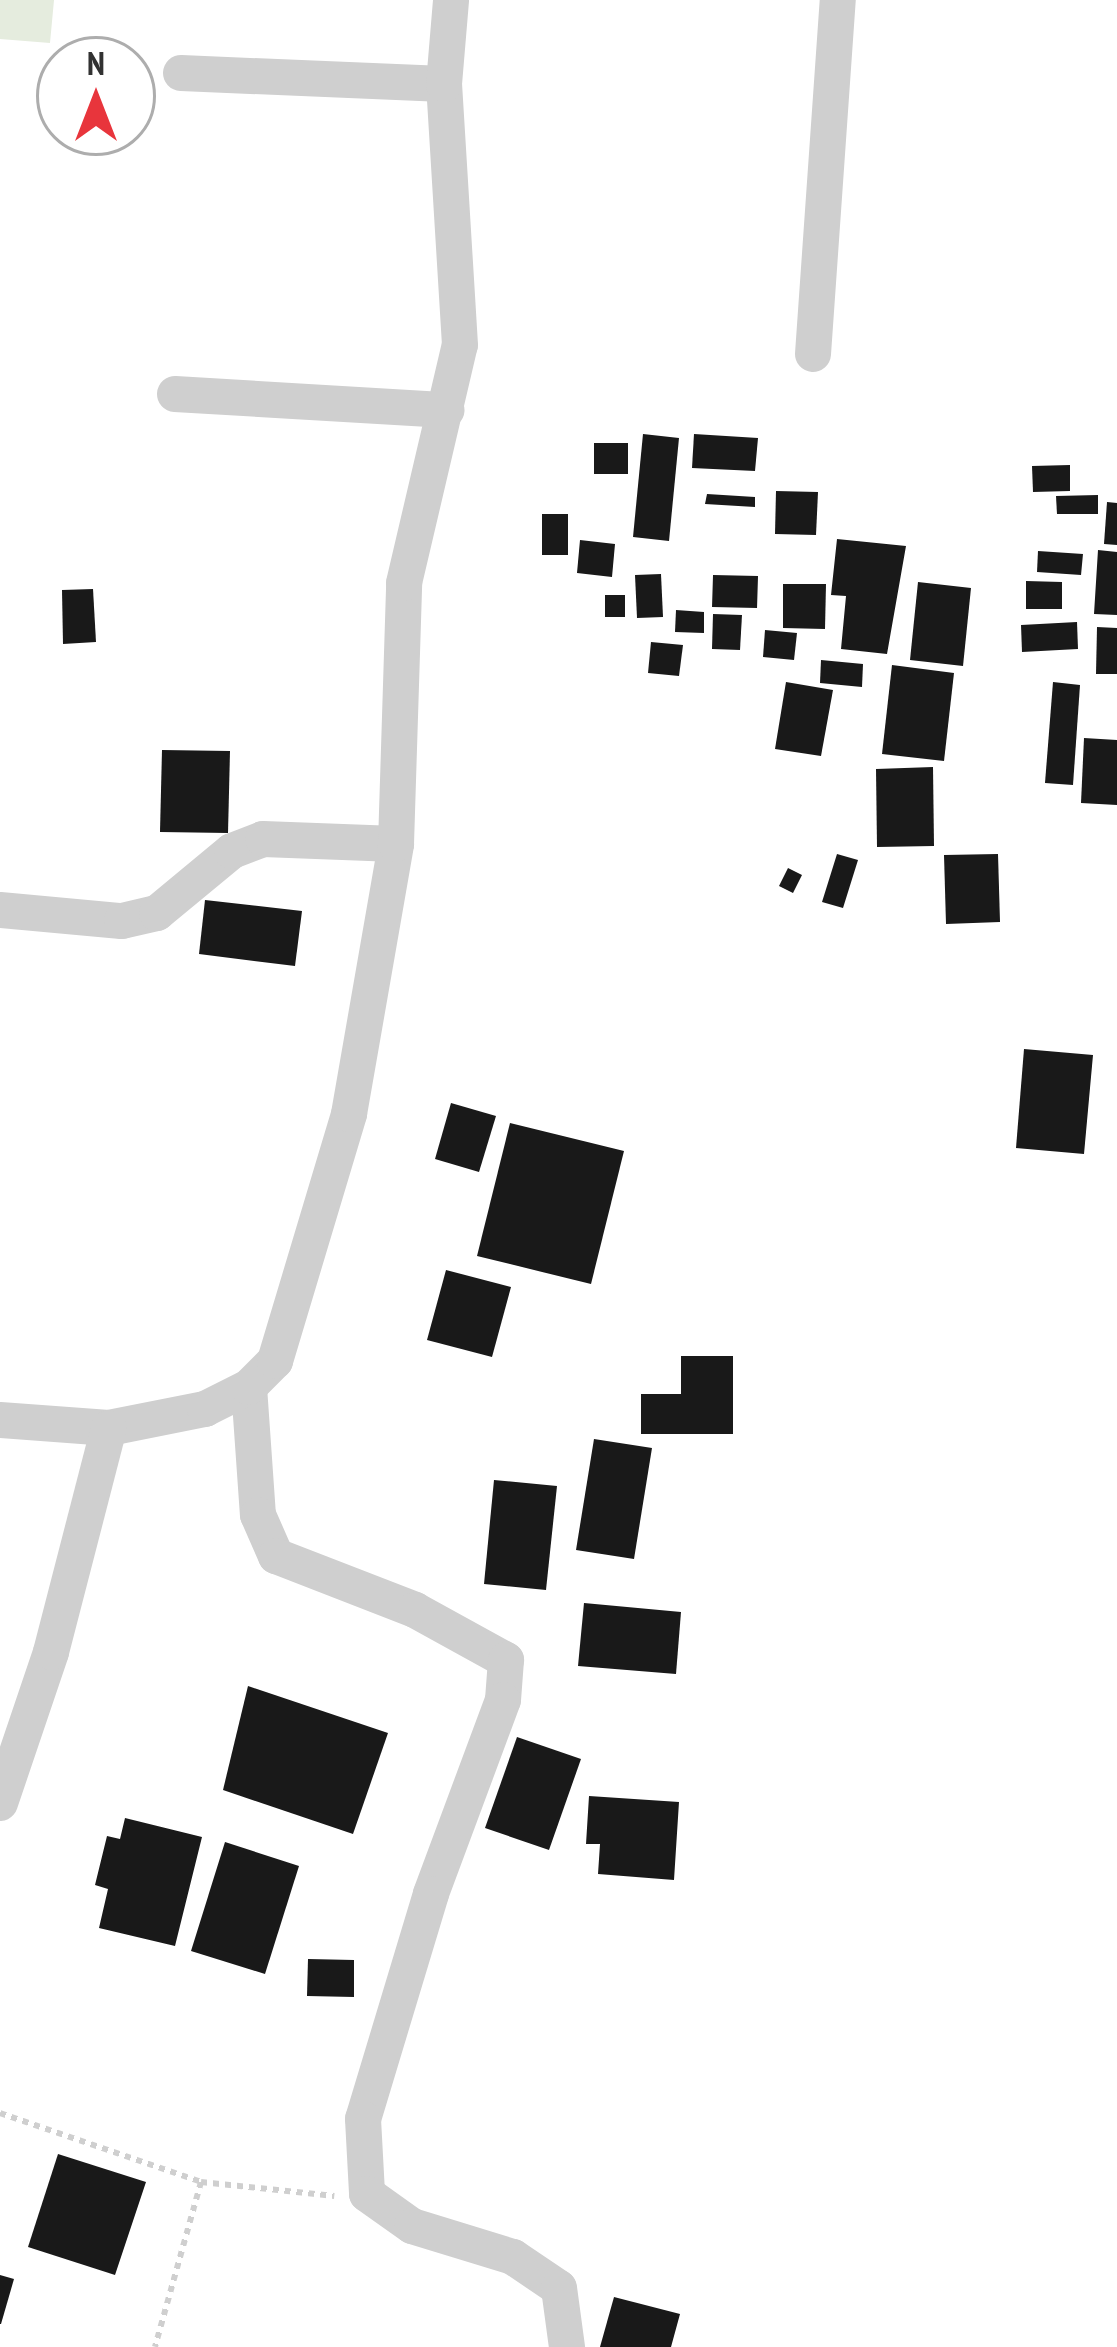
<!DOCTYPE html>
<style>
body{margin:0}
#map{position:relative;width:1117px;height:2347px;overflow:hidden;background:#fff;font-family:"PT Sans Narrow",sans-serif}
div>[style]{position:absolute}
.green>*{inset:0;background:#e5ecde}
.building>*{inset:0;background:#191919}
.path>*{height:6px;margin-top:-3px;transform-origin:0;background:repeating-linear-gradient(90deg,#cfcfcf 0 6px,transparent 0 12px)}
.minor>*{height:36px;margin:-18px;padding:0 18px;transform-origin:18px;border-radius:18px;background:#cfcfcf}
span{translate:-50% -50%;white-space:nowrap;text-align:center;line-height:1.15;-webkit-text-stroke:12px #fff;paint-order:stroke}
.north{position:absolute;left:36px;top:36px;width:120px;height:120px;box-sizing:border-box;background:#fff;border:3px solid #adadad;border-radius:50%;rotate:0deg;font-size:33px;font-weight:700;line-height:48px;text-align:center;color:#323232}
.north::after{content:'';display:block;margin:auto;width:42px;height:54px;background:#e8353c;clip-path:polygon(50% 0,100% 100%,50% 72%,0 100%)}
</style>
<div id="map">
<div class="green">
<div style="clip-path:polygon(0 0,54px 0,50px 43px,0 39px)"></div>
</div>
<div class="building">
<div style="clip-path:polygon(643px 434px,679px 438px,669px 541px,633px 537px)"></div>
<div style="clip-path:polygon(694px 434px,758px 438px,755px 471px,692px 468px)"></div>
<div style="clip-path:polygon(594px 443px,628px 443px,628px 474px,594px 474px)"></div>
<div style="clip-path:polygon(1070px 465px,1070px 491px,1033px 492px,1032px 466px)"></div>
<div style="clip-path:polygon(776px 491px,818px 492px,816px 535px,775px 534px)"></div>
<div style="clip-path:polygon(707px 494px,755px 497px,755px 507px,705px 504px)"></div>
<div style="clip-path:polygon(1098px 495px,1098px 514px,1057px 514px,1056px 496px)"></div>
<div style="clip-path:polygon(1107px 502px,1117px 503px,1117px 545px,1104px 544px)"></div>
<div style="clip-path:polygon(542px 514px,568px 514px,568px 555px,542px 555px)"></div>
<div style="clip-path:polygon(837px 539px,906px 546px,887px 654px,841px 649px,846px 596px,831px 595px)"></div>
<div style="clip-path:polygon(580px 540px,615px 544px,612px 577px,577px 573px)"></div>
<div style="clip-path:polygon(1098px 550px,1117px 552px,1117px 615px,1094px 614px)"></div>
<div style="clip-path:polygon(1038px 551px,1083px 554px,1081px 575px,1037px 572px)"></div>
<div style="clip-path:polygon(661px 574px,663px 617px,637px 618px,635px 575px)"></div>
<div style="clip-path:polygon(713px 575px,758px 576px,757px 608px,712px 607px)"></div>
<div style="clip-path:polygon(1026px 581px,1062px 582px,1062px 609px,1026px 609px)"></div>
<div style="clip-path:polygon(918px 582px,971px 588px,963px 666px,910px 660px)"></div>
<div style="clip-path:polygon(783px 584px,826px 584px,825px 629px,783px 628px)"></div>
<div style="clip-path:polygon(93px 589px,96px 642px,63px 644px,62px 590px)"></div>
<div style="clip-path:polygon(605px 595px,625px 595px,625px 617px,605px 617px)"></div>
<div style="clip-path:polygon(676px 610px,704px 612px,704px 633px,675px 632px)"></div>
<div style="clip-path:polygon(713px 614px,742px 615px,740px 650px,712px 649px)"></div>
<div style="clip-path:polygon(1077px 622px,1078px 649px,1022px 652px,1021px 625px)"></div>
<div style="clip-path:polygon(1097px 627px,1117px 628px,1117px 674px,1096px 674px)"></div>
<div style="clip-path:polygon(765px 630px,797px 633px,794px 660px,763px 657px)"></div>
<div style="clip-path:polygon(651px 642px,683px 645px,679px 676px,648px 673px)"></div>
<div style="clip-path:polygon(821px 660px,863px 664px,862px 687px,820px 683px)"></div>
<div style="clip-path:polygon(892px 665px,954px 673px,944px 761px,882px 754px)"></div>
<div style="clip-path:polygon(786px 682px,833px 690px,821px 756px,775px 749px)"></div>
<div style="clip-path:polygon(1053px 682px,1080px 685px,1073px 785px,1045px 783px)"></div>
<div style="clip-path:polygon(1084px 738px,1117px 740px,1117px 805px,1081px 803px)"></div>
<div style="clip-path:polygon(162px 750px,230px 751px,228px 833px,160px 832px)"></div>
<div style="clip-path:polygon(933px 767px,934px 846px,877px 847px,876px 769px)"></div>
<div style="clip-path:polygon(837px 854px,858px 860px,843px 908px,822px 902px)"></div>
<div style="clip-path:polygon(998px 854px,1000px 922px,946px 924px,944px 855px)"></div>
<div style="clip-path:polygon(788px 868px,802px 875px,793px 893px,779px 886px)"></div>
<div style="clip-path:polygon(205px 900px,302px 911px,295px 966px,199px 954px)"></div>
<div style="clip-path:polygon(1024px 1049px,1093px 1055px,1084px 1154px,1016px 1148px)"></div>
<div style="clip-path:polygon(451px 1103px,496px 1116px,479px 1172px,435px 1159px)"></div>
<div style="clip-path:polygon(510px 1123px,624px 1151px,591px 1284px,477px 1256px)"></div>
<div style="clip-path:polygon(446px 1270px,511px 1287px,492px 1357px,427px 1340px)"></div>
<div style="clip-path:polygon(681px 1356px,733px 1356px,733px 1434px,641px 1434px,641px 1394px,681px 1394px)"></div>
<div style="clip-path:polygon(594px 1439px,652px 1448px,634px 1559px,576px 1550px)"></div>
<div style="clip-path:polygon(494px 1480px,557px 1486px,546px 1590px,484px 1584px)"></div>
<div style="clip-path:polygon(584px 1603px,681px 1612px,676px 1674px,578px 1666px)"></div>
<div style="clip-path:polygon(248px 1686px,388px 1733px,353px 1834px,223px 1790px)"></div>
<div style="clip-path:polygon(517px 1737px,581px 1759px,549px 1850px,485px 1828px)"></div>
<div style="clip-path:polygon(589px 1796px,679px 1802px,674px 1880px,598px 1874px,600px 1844px,586px 1844px)"></div>
<div style="clip-path:polygon(125px 1818px,202px 1837px,175px 1946px,99px 1928px,108px 1889px,95px 1885px,107px 1836px,120px 1839px)"></div>
<div style="clip-path:polygon(225px 1842px,299px 1866px,265px 1974px,191px 1951px)"></div>
<div style="clip-path:polygon(308px 1959px,354px 1960px,354px 1997px,307px 1996px)"></div>
<div style="clip-path:polygon(58px 2154px,146px 2182px,115px 2275px,28px 2247px)"></div>
<div style="clip-path:polygon(0 2275px,14px 2279px,1px 2324px,0 2324px)"></div>
<div style="clip-path:polygon(614px 2297px,680px 2314px,671px 2347px,600px 2347px)"></div>
</div>
<div class="path">
<div style="left:0;top:2113px;width:213px;rotate:18.9deg"></div>
<div style="left:201px;top:2182px;width:171px;rotate:105.6deg"></div>
<div style="left:201px;top:2182px;width:134px;rotate:6deg"></div>
</div>
<div class="minor">
<div style="left:181px;top:73px;width:263px;rotate:2.4deg"></div>
<div style="left:813px;top:354px;width:355px;rotate:-86deg"></div>
<div style="left:175px;top:394px;width:272px;rotate:3.4deg"></div>
<div style="left:0;top:910px;width:122px;rotate:5.2deg"></div>
<div style="left:122px;top:921px;width:36px;rotate:-13deg"></div>
<div style="left:157px;top:913px;width:97px;rotate:-39.6deg"></div>
<div style="left:232px;top:851px;width:33px;rotate:-21deg"></div>
<div style="left:263px;top:839px;width:133px;rotate:2.2deg"></div>
<div style="left:249px;top:1387px;width:128px;rotate:86deg"></div>
<div style="left:258px;top:1515px;width:45px;rotate:66.3deg"></div>
<div style="left:276px;top:1556px;width:149px;rotate:21.2deg"></div>
<div style="left:415px;top:1610px;width:104px;rotate:28.8deg"></div>
<div style="left:506px;top:1660px;width:40px;rotate:94.3deg"></div>
<div style="left:503px;top:1700px;width:207px;rotate:110.4deg"></div>
<div style="left:431px;top:1894px;width:235px;rotate:106.8deg"></div>
<div style="left:363px;top:2119px;width:75px;rotate:86.9deg"></div>
<div style="left:367px;top:2194px;width:55px;rotate:35.4deg"></div>
<div style="left:412px;top:2226px;width:106px;rotate:17.1deg"></div>
<div style="left:513px;top:2257px;width:55px;rotate:34deg"></div>
<div style="left:559px;top:2288px;width:60px;rotate:82.3deg"></div>
<div style="left:0;top:1420px;width:109px;rotate:4.2deg"></div>
<div style="left:109px;top:1428px;width:98px;rotate:-11.2deg"></div>
<div style="left:205px;top:1409px;width:49px;rotate:-26.6deg"></div>
<div style="left:249px;top:1387px;width:37px;rotate:-45deg"></div>
<div style="left:275px;top:1361px;width:258px;rotate:-73.3deg"></div>
<div style="left:349px;top:1114px;width:274px;rotate:-80.1deg"></div>
<div style="left:396px;top:844px;width:261px;rotate:-88.2deg"></div>
<div style="left:404px;top:583px;width:244px;rotate:-76.8deg"></div>
<div style="left:460px;top:345px;width:261px;rotate:-93.5deg"></div>
<div style="left:444px;top:84px;width:84px;rotate:-85.2deg"></div>
<div style="left:0;top:1803px;width:159px;rotate:-71.3deg"></div>
<div style="left:51px;top:1652px;width:231px;rotate:-75.5deg"></div>
</div>
<div class="north">N</div>
</div>
